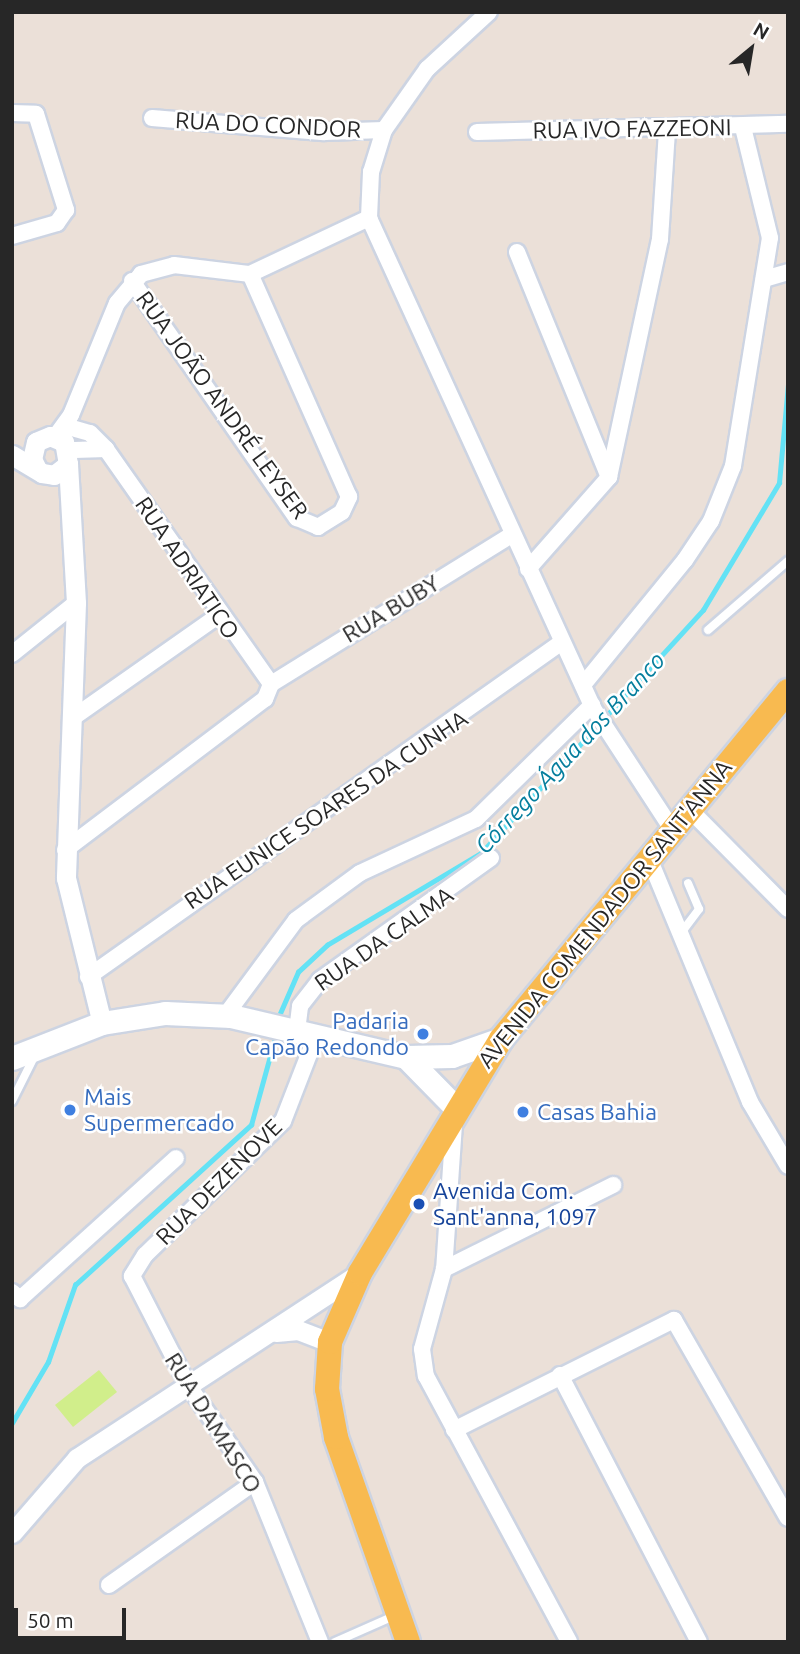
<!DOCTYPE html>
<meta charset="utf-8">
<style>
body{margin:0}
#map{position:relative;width:800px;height:1654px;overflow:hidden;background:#ebe0d8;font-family:Ubuntu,sans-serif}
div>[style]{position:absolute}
.pitch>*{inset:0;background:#d1ee8b}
.stream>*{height:4.5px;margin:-2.25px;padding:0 2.25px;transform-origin:2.25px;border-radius:2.25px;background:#63e2f5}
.roads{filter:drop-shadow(2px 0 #cdd4e2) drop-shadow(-2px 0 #cdd4e2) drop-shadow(0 2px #cdd4e2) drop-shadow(0 -2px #cdd4e2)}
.service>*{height:8px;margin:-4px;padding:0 4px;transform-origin:4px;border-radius:4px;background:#fff}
.minor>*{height:16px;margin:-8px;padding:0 8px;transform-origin:8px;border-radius:8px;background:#fff}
.tertiary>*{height:19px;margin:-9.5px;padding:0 9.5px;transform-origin:9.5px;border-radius:9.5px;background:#fff}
.secondary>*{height:23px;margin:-11.5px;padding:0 11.5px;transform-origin:11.5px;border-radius:11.5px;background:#fff}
.primary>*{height:24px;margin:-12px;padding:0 12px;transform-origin:12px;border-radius:12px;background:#f8ba50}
.dots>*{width:19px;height:19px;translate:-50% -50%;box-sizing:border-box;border:4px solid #fff;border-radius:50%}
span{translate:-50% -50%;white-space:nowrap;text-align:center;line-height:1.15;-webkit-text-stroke:5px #fff;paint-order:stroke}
.street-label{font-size:23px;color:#272727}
.shop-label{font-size:23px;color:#366cbe}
.right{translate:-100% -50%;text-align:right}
.left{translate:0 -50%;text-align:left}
.transit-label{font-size:23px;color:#164399}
.water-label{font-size:24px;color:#057e9d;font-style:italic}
.frame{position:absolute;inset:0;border:14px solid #272727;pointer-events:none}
.north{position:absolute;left:716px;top:14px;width:70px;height:70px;-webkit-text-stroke:5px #fff;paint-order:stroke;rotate:30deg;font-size:19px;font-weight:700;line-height:28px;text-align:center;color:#272727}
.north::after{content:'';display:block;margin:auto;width:24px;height:32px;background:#272727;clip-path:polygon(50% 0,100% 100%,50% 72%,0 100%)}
.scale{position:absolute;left:14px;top:1608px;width:112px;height:32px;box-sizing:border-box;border:4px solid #272727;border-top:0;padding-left:9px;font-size:21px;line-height:24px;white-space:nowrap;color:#272727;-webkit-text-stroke:5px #fff;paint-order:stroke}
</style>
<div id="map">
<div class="pitch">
<div style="clip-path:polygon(99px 1370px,117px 1392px,73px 1427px,55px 1405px)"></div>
</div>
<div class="stream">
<div style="left:278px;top:1018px;width:50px;rotate:-66.5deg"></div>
<div style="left:298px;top:972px;width:40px;rotate:-43deg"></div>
<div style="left:327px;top:945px;width:179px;rotate:-30.9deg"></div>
<div style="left:481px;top:853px;width:329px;rotate:-47.6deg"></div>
<div style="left:703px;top:610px;width:148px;rotate:-59.1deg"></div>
<div style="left:779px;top:483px;width:98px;rotate:-84.8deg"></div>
<div style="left:12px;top:1423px;width:71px;rotate:-59.5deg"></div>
<div style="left:48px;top:1362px;width:82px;rotate:-70.7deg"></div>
<div style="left:75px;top:1285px;width:238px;rotate:-42.3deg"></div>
<div style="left:251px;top:1125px;width:94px;rotate:-74.6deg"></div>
</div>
<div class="roads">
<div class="service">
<div style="left:708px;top:630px;width:106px;rotate:-40.8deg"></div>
<div style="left:681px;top:933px;width:30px;rotate:-53deg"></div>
<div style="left:699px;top:909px;width:28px;rotate:-113deg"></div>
<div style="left:12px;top:1101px;width:54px;rotate:-63.4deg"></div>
<div style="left:335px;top:1642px;width:57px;rotate:-23.9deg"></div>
</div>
<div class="minor">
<div style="left:489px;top:12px;width:84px;rotate:137.4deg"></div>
<div style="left:427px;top:69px;width:75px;rotate:125.2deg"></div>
<div style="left:384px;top:130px;width:44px;rotate:107.2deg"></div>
<div style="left:371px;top:172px;width:46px;rotate:92.5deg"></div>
<div style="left:369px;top:218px;width:539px;rotate:65.43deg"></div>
<div style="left:593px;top:708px;width:145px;rotate:56.9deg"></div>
<div style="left:12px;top:113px;width:24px;rotate:2deg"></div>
<div style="left:36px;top:114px;width:101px;rotate:72.6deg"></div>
<div style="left:66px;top:210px;width:16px;rotate:125deg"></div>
<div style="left:57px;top:223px;width:47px;rotate:163.9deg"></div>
<div style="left:152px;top:118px;width:173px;rotate:4.7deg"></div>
<div style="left:324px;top:132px;width:60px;rotate:-1.9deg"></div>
<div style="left:477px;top:132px;width:311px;rotate:-1.5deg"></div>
<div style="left:517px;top:252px;width:243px;rotate:67.8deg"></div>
<div style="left:764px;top:279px;width:25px;rotate:-16deg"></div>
<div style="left:132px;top:281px;width:289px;rotate:55.2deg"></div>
<div style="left:297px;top:518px;width:23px;rotate:23deg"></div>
<div style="left:318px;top:527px;width:28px;rotate:-32deg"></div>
<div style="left:342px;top:512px;width:17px;rotate:-65deg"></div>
<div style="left:349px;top:497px;width:244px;rotate:-113.9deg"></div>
<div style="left:65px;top:426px;width:26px;rotate:16deg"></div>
<div style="left:90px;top:433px;width:23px;rotate:45deg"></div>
<div style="left:106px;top:449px;width:287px;rotate:54.9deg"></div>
<div style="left:55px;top:437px;width:27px;rotate:-54deg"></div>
<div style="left:71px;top:415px;width:121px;rotate:-67.7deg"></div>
<div style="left:117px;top:303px;width:38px;rotate:-50deg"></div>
<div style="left:141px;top:274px;width:34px;rotate:-15deg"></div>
<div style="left:174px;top:265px;width:77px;rotate:6.8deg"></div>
<div style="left:250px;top:274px;width:132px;rotate:-25.2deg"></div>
<div style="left:74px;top:450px;width:32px;rotate:-2deg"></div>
<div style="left:528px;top:569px;width:123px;rotate:-48.6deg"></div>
<div style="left:609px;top:477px;width:243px;rotate:-77.9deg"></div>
<div style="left:660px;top:239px;width:109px;rotate:-86.3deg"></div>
<div style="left:12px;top:654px;width:82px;rotate:-38.6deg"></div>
<div style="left:271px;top:684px;width:282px;rotate:-31.8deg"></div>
<div style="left:583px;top:685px;width:161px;rotate:-50.8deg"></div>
<div style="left:685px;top:560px;width:47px;rotate:-56.3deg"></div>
<div style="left:711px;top:521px;width:59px;rotate:-68.2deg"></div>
<div style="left:733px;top:466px;width:231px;rotate:-80.8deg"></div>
<div style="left:770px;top:238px;width:114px;rotate:-103.7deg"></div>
<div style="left:74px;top:717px;width:177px;rotate:-35.1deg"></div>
<div style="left:688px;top:808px;width:142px;rotate:45.3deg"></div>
<div style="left:65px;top:850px;width:251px;rotate:-37.1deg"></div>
<div style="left:265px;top:699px;width:16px;rotate:-68deg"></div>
<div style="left:649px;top:858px;width:264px;rotate:67.5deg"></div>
<div style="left:750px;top:1102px;width:74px;rotate:59.3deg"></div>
<div style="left:88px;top:977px;width:580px;rotate:-35.25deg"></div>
<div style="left:225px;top:1016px;width:119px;rotate:-53.5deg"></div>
<div style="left:296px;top:920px;width:79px;rotate:-36.3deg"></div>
<div style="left:360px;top:873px;width:128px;rotate:-25deg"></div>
<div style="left:476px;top:819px;width:163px;rotate:-44.5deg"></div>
<div style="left:297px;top:1031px;width:25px;rotate:-83deg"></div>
<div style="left:300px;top:1006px;width:33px;rotate:-52deg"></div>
<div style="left:320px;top:980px;width:210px;rotate:-35.5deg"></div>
<div style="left:316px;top:1036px;width:91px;rotate:111.2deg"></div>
<div style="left:283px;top:1121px;width:192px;rotate:135.8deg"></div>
<div style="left:145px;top:1255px;width:25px;rotate:122deg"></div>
<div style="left:132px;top:1276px;width:123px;rotate:62.8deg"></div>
<div style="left:188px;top:1385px;width:118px;rotate:55.4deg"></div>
<div style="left:255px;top:1482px;width:173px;rotate:67.9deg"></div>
<div style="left:454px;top:1124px;width:145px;rotate:93.9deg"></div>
<div style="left:444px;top:1269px;width:83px;rotate:105.4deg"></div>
<div style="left:422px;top:1349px;width:27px;rotate:82deg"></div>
<div style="left:426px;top:1376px;width:302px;rotate:61.7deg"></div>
<div style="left:444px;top:1269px;width:189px;rotate:-26.4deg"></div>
<div style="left:12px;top:1292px;width:11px;rotate:41deg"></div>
<div style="left:20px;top:1299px;width:210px;rotate:-42.1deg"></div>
<div style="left:560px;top:1375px;width:301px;rotate:62.5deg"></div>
<div style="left:454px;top:1430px;width:246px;rotate:-26.6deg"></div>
<div style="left:674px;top:1320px;width:228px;rotate:60.1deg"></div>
<div style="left:109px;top:1585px;width:179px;rotate:-35.2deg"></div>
</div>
<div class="tertiary">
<div style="left:12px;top:455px;width:35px;rotate:31deg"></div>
<div style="left:42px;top:473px;width:12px;rotate:9deg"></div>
<div style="left:54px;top:475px;width:18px;rotate:-38deg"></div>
<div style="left:68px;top:464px;width:22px;rotate:-100deg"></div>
<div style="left:64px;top:442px;width:15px;rotate:-157deg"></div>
<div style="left:50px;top:436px;width:15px;rotate:157deg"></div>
<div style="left:36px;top:442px;width:17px;rotate:103deg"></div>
<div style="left:32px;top:459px;width:11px;rotate:63deg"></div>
<div style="left:68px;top:464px;width:139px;rotate:86.7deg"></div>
<div style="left:76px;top:603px;width:275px;rotate:92.1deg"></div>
<div style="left:66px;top:878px;width:149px;rotate:76.1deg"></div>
<div style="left:276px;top:1332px;width:22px;rotate:-5deg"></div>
<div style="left:298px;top:1330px;width:34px;rotate:21deg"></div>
<div style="left:12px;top:1533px;width:99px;rotate:-49.1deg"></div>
<div style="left:77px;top:1458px;width:338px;rotate:-33.2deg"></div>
</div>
<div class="secondary">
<div style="left:406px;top:1057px;width:70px;rotate:45.6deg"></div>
<div style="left:12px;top:1058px;width:97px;rotate:-21.3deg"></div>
<div style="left:102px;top:1023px;width:64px;rotate:-9deg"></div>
<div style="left:165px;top:1013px;width:66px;rotate:2.6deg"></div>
<div style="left:231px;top:1016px;width:180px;rotate:13.2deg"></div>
<div style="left:406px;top:1057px;width:46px;rotate:-1.2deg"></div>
<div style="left:452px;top:1056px;width:52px;rotate:-19.1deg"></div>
</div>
<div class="primary">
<div style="left:408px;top:1642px;width:217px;rotate:-109.4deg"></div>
<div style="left:336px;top:1437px;width:49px;rotate:-100.6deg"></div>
<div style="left:327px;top:1389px;width:47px;rotate:-86.3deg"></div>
<div style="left:330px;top:1342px;width:75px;rotate:-66.5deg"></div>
<div style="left:360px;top:1273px;width:273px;rotate:-58.9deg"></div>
<div style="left:501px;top:1039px;width:451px;rotate:-50.5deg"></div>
</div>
</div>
<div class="dots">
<div style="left:423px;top:1034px;background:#3f7fe0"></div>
<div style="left:70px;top:1110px;background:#3f7fe0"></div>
<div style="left:523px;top:1112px;background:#3f7fe0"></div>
<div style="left:419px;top:1204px;background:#1a4fb4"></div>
</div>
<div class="street-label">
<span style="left:268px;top:125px;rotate:3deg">RUA DO CONDOR</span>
<span style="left:632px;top:129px;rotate:-1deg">RUA IVO FAZZEONI</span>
<span style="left:222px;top:405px;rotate:54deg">RUA JOÃO ANDRÉ LEYSER</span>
<span style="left:187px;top:568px;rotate:56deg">RUA ADRIATICO</span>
<span style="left:391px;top:609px;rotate:-31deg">RUA BUBY</span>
<span style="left:326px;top:810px;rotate:-34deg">RUA EUNICE SOARES DA CUNHA</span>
<span style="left:605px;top:914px;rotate:-51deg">AVENIDA COMENDADOR SANT'ANNA</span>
<span style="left:384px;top:939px;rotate:-35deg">RUA DA CALMA</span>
<span style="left:219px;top:1182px;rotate:-45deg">RUA DEZENOVE</span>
<span style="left:213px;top:1423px;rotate:58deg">RUA DAMASCO</span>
</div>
<div class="shop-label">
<span class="right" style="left:409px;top:1034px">Padaria<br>Capão Redondo</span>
<span class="left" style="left:84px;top:1110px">Mais<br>Supermercado</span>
<span class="left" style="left:537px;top:1112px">Casas Bahia</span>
</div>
<div class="transit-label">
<span class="left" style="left:433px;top:1204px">Avenida Com.<br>Sant'anna, 1097</span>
</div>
<div class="water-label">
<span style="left:570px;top:753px;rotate:-47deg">Córrego Água dos Branco</span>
</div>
<div class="frame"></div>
<div class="north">N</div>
<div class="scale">50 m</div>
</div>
